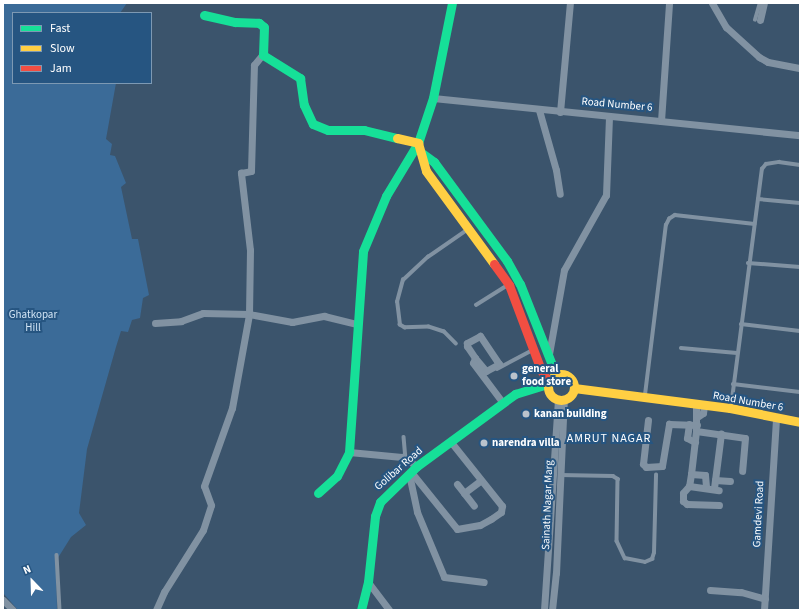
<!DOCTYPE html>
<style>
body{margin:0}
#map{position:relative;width:803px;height:613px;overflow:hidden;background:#3b546c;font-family:"Source Sans 3",sans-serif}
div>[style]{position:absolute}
.green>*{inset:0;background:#3b6b98}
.lane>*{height:3.5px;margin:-1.75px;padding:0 1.75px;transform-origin:1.75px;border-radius:1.75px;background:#8192a2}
.street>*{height:7px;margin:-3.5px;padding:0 3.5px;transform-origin:3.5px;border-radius:3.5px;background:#8192a2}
.fast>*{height:9px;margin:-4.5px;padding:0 4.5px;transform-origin:4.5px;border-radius:4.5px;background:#16e098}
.slow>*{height:9px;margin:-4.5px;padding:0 4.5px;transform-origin:4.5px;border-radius:4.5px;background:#ffcf43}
.slow>.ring{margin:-4.5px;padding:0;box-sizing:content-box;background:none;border:9px solid #ffcf43;border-radius:50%}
.jam>*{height:9px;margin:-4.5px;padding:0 4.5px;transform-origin:4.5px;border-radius:4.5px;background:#f24e42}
.dots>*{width:11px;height:11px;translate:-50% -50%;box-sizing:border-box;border:2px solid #265581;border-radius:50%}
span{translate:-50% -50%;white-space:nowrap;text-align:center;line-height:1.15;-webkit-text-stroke:4px #265581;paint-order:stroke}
.street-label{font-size:11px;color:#fff}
.park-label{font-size:11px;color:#d1e4f5}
.poi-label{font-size:11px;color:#fff;font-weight:700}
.left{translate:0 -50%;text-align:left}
.neighbourhood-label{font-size:12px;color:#fff;letter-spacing:1px}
.frame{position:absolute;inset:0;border:4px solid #fff;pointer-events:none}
.legend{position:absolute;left:12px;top:12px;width:140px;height:72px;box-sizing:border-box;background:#265581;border:1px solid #7d99b3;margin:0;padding:5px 7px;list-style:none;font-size:12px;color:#fff}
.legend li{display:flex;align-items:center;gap:8px;height:20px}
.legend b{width:20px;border:1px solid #7d99b3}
.north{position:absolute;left:12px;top:561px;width:40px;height:40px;-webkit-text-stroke:3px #265581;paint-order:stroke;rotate:337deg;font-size:11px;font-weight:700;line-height:16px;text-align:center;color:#fff}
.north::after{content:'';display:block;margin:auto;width:14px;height:18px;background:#fff;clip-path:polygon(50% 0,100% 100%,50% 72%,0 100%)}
</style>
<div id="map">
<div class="green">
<div style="clip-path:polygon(3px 3px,127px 3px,120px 13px,13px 13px,13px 83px,116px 83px,106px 139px,112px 144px,110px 155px,115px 156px,126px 183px,121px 187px,132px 239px,138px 239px,149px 295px,143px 298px,140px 318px,132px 320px,128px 332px,121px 331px,116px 347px,87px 449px,79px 513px,86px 525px,71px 537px,56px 561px,57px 610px,18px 610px,3px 593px)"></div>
</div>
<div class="lane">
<div style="left:755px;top:20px;width:18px;rotate:-74deg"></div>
<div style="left:758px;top:199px;width:42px;rotate:5.4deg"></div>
<div style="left:748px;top:263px;width:52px;rotate:4.4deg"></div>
<div style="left:476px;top:305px;width:38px;rotate:-32deg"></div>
<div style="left:741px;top:324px;width:59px;rotate:6.8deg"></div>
<div style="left:456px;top:344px;width:17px;rotate:-135deg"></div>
<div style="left:444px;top:332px;width:16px;rotate:-162deg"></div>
<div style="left:429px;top:327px;width:24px;rotate:178deg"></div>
<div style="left:405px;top:328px;width:6px;rotate:-149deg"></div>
<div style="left:400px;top:325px;width:23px;rotate:-97deg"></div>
<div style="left:397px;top:302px;width:23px;rotate:-75deg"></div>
<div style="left:403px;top:280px;width:34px;rotate:-43deg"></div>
<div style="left:428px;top:257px;width:47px;rotate:-34.7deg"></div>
<div style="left:681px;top:348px;width:56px;rotate:5.1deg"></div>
<div style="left:497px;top:369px;width:40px;rotate:-28deg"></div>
<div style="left:733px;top:384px;width:67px;rotate:6.8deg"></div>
<div style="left:645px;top:395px;width:171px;rotate:-83deg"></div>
<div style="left:666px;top:225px;width:7px;rotate:-63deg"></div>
<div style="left:669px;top:219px;width:7px;rotate:-34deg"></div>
<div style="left:675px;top:215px;width:80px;rotate:6.5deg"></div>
<div style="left:731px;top:407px;width:240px;rotate:-82.6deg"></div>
<div style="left:762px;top:169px;width:6px;rotate:-51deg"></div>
<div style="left:766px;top:164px;width:13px;rotate:-9deg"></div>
<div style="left:779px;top:162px;width:21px;rotate:8deg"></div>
<div style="left:404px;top:437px;width:21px;rotate:85deg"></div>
<div style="left:560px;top:475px;width:53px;rotate:1.1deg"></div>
<div style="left:613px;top:476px;width:6px;rotate:31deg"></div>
<div style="left:618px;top:479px;width:62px;rotate:90.9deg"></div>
<div style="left:617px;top:541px;width:19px;rotate:65deg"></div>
<div style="left:625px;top:558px;width:20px;rotate:11deg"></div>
<div style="left:645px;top:562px;width:8px;rotate:-23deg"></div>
<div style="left:652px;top:559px;width:6px;rotate:-72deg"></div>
<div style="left:654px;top:553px;width:78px;rotate:-88.5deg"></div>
<div style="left:57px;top:555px;width:55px;rotate:86.9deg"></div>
</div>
<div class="street">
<div style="left:712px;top:3px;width:28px;rotate:60deg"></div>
<div style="left:726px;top:27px;width:45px;rotate:42.3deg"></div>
<div style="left:759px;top:57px;width:10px;rotate:29deg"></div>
<div style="left:768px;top:62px;width:33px;rotate:11deg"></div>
<div style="left:760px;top:20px;width:17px;rotate:-77deg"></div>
<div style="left:433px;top:98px;width:369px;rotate:5.8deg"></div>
<div style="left:539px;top:110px;width:62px;rotate:74.2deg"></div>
<div style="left:556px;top:170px;width:24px;rotate:81deg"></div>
<div style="left:560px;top:112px;width:109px;rotate:-84.8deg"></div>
<div style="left:661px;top:121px;width:118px;rotate:-86.1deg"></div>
<div style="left:155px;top:323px;width:26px;rotate:-4deg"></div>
<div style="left:181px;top:321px;width:23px;rotate:-20deg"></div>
<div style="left:203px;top:313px;width:46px;rotate:1.2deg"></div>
<div style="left:249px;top:314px;width:44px;rotate:10.5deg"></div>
<div style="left:292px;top:322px;width:33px;rotate:-11deg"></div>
<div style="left:324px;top:316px;width:34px;rotate:14deg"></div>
<div style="left:549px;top:354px;width:85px;rotate:-79.9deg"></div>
<div style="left:564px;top:270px;width:86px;rotate:-60.8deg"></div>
<div style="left:606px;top:195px;width:79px;rotate:-87.8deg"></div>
<div style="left:475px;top:358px;width:17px;rotate:50deg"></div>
<div style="left:486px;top:371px;width:15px;rotate:-28deg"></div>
<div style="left:499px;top:364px;width:34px;rotate:-124deg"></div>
<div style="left:480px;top:336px;width:15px;rotate:152deg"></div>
<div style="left:467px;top:343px;width:3px;rotate:90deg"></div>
<div style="left:467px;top:346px;width:14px;rotate:56deg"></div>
<div style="left:475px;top:358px;width:5px;rotate:112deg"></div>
<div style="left:473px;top:363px;width:50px;rotate:53.1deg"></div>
<div style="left:696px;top:405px;width:26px;rotate:90deg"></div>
<div style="left:696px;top:431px;width:43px;rotate:96.6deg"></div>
<div style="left:691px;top:474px;width:12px;rotate:99deg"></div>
<div style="left:689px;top:486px;width:9px;rotate:131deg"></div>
<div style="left:683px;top:493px;width:8px;rotate:90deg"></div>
<div style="left:683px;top:501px;width:5px;rotate:37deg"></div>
<div style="left:687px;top:504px;width:32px;rotate:2deg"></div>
<div style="left:697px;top:417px;width:7px;rotate:-34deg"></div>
<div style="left:703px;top:413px;width:7px;rotate:-82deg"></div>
<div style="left:648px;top:420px;width:44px;rotate:96.5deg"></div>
<div style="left:643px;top:464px;width:4px;rotate:45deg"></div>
<div style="left:646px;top:467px;width:16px;rotate:-4deg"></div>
<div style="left:662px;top:466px;width:43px;rotate:-80.5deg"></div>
<div style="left:669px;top:424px;width:28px;rotate:2deg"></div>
<div style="left:689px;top:424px;width:14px;rotate:98deg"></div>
<div style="left:687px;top:438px;width:9px;rotate:27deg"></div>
<div style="left:696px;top:431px;width:49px;rotate:8.1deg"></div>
<div style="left:745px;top:438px;width:33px;rotate:95deg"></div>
<div style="left:349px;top:452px;width:53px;rotate:5.4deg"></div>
<div style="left:402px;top:457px;width:17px;rotate:31deg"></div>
<div style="left:411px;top:472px;width:73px;rotate:51.1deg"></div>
<div style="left:457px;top:529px;width:23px;rotate:-10deg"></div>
<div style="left:480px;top:525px;width:13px;rotate:-29deg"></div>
<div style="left:491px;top:519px;width:12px;rotate:-35deg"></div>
<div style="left:501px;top:512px;width:6px;rotate:-81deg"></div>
<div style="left:502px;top:506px;width:82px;rotate:-128.6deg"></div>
<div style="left:409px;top:474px;width:39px;rotate:78deg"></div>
<div style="left:417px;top:512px;width:70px;rotate:67.4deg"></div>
<div style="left:444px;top:577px;width:40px;rotate:7.1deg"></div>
<div style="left:691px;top:474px;width:14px;rotate:4deg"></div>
<div style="left:705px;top:475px;width:12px;rotate:85deg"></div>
<div style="left:715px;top:480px;width:15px;rotate:4deg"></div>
<div style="left:457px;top:484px;width:11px;rotate:52deg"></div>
<div style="left:464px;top:493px;width:21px;rotate:-37deg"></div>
<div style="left:689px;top:486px;width:30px;rotate:8deg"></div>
<div style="left:714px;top:488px;width:55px;rotate:-82.7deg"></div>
<div style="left:464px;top:493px;width:16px;rotate:52deg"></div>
<div style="left:368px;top:582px;width:35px;rotate:53deg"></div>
<div style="left:710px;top:590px;width:31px;rotate:4deg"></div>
<div style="left:741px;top:592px;width:25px;rotate:16deg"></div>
<div style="left:3px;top:600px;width:14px;rotate:45deg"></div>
<div style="left:156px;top:610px;width:20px;rotate:-66deg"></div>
<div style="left:164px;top:592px;width:73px;rotate:-57.8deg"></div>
<div style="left:203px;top:530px;width:26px;rotate:-72deg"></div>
<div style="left:211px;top:505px;width:20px;rotate:-110deg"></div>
<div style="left:204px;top:486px;width:83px;rotate:-70.3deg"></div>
<div style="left:232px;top:408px;width:96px;rotate:-79.7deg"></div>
<div style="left:249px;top:314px;width:64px;rotate:-89.1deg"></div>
<div style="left:250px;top:250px;width:78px;rotate:-96.7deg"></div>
<div style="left:241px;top:173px;width:10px;rotate:-11deg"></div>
<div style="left:251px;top:171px;width:106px;rotate:-88.4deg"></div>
<div style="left:254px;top:65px;width:14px;rotate:-51deg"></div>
<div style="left:544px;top:610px;width:210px;rotate:-86.2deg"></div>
<div style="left:552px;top:610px;width:37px;rotate:-84deg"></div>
<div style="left:556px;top:573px;width:173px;rotate:-87.4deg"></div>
<div style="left:764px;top:610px;width:191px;rotate:-86.4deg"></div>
</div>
<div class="fast">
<div style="left:204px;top:15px;width:32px;rotate:13deg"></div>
<div style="left:235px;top:22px;width:24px;rotate:2deg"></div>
<div style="left:259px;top:23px;width:6px;rotate:39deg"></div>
<div style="left:264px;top:27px;width:28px;rotate:92deg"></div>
<div style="left:263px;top:55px;width:44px;rotate:31.9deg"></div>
<div style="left:300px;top:78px;width:27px;rotate:82deg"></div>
<div style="left:304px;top:105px;width:21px;rotate:65deg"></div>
<div style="left:313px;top:124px;width:16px;rotate:22deg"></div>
<div style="left:328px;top:130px;width:36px"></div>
<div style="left:364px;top:130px;width:34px;rotate:14deg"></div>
<div style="left:423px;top:154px;width:14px;rotate:36deg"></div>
<div style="left:434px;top:162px;width:123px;rotate:53.6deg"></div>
<div style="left:507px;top:261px;width:26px;rotate:61deg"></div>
<div style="left:520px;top:284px;width:98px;rotate:68.4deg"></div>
<div style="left:318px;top:493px;width:25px;rotate:-42deg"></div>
<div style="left:337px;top:476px;width:27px;rotate:-63deg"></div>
<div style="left:349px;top:452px;width:201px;rotate:-86deg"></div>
<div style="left:363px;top:251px;width:60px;rotate:-67.3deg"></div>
<div style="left:386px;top:196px;width:62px;rotate:-58.9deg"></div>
<div style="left:418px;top:143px;width:47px;rotate:-71.6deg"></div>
<div style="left:433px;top:98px;width:97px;rotate:-78.7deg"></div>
<div style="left:361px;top:610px;width:29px;rotate:-76deg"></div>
<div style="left:368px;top:582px;width:66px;rotate:-83.9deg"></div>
<div style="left:375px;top:516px;width:15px;rotate:-70deg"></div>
<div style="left:380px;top:502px;width:52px;rotate:-44.2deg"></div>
<div style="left:417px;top:466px;width:122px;rotate:-36.3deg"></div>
<div style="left:515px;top:394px;width:34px;rotate:-17deg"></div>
</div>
<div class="slow">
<div style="left:397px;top:138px;width:22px;rotate:13deg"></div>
<div style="left:418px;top:143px;width:29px;rotate:74deg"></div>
<div style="left:426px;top:171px;width:115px;rotate:53.8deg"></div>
<div class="ring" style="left:548px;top:374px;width:17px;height:17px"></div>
<div style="left:574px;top:388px;width:157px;rotate:7.3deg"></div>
<div style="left:730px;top:408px;width:71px;rotate:11.3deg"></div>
</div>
<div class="jam">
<div style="left:494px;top:264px;width:26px;rotate:54deg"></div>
<div style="left:509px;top:285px;width:91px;rotate:69.4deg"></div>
<div style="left:541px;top:370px;width:13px;rotate:58deg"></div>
</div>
<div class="dots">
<div style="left:514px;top:376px;background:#bac3cc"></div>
<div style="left:526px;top:414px;background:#bac3cc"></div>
<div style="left:484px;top:443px;background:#bac3cc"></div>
</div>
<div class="street-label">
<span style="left:617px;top:105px;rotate:5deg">Road Number 6</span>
<span style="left:748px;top:402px;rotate:10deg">Road Number 6</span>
<span style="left:399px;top:469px;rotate:-41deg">Golibar Road</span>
<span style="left:548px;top:505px;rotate:-88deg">Sainath Nagar Marg</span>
<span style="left:759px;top:514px;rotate:-87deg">Gamdevi Road</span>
</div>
<div class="park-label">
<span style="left:33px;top:322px">Ghatkopar<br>Hill</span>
</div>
<div class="poi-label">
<span class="left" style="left:522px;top:376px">general<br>food store</span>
<span class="left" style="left:534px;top:414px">kanan building</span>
<span class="left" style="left:492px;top:443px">narendra villa</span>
</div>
<div class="neighbourhood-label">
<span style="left:609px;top:439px">AMRUT NAGAR</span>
</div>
<div class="frame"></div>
<ul class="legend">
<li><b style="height:5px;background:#16e098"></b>Fast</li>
<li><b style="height:5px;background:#ffcf43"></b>Slow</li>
<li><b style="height:5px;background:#f24e42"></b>Jam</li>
</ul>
<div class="north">N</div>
</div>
